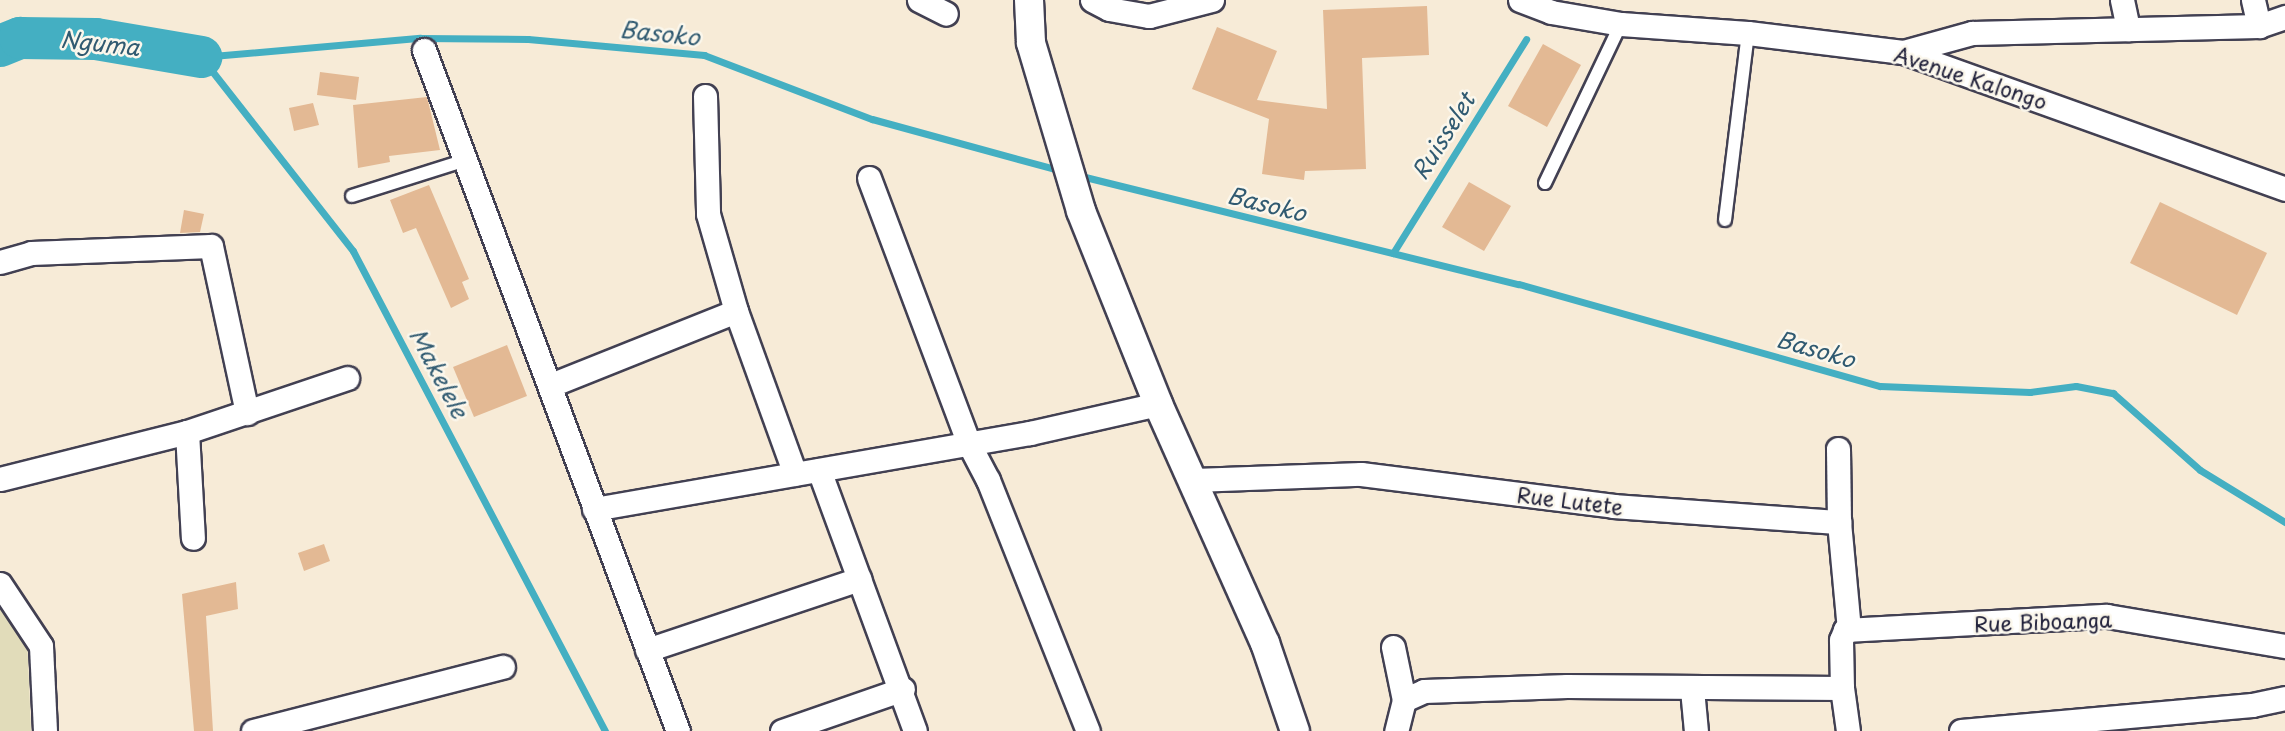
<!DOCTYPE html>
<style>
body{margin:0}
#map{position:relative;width:2285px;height:731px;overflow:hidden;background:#f7ebd7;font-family:"Playpen Sans",sans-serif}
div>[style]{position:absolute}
.built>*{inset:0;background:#e1dcba}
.stream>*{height:7px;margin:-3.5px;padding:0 3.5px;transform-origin:3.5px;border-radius:3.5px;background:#44afc2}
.river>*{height:42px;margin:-21px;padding:0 21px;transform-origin:21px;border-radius:21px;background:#44afc2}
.building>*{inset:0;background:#e3b994}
.roads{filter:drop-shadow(2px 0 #424052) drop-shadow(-2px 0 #424052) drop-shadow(0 2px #424052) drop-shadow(0 -2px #424052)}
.service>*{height:12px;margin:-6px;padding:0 6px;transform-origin:6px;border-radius:6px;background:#fff}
.minor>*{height:23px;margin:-11.5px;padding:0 11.5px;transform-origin:11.5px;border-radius:11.5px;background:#fff}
.tertiary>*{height:28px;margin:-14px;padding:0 14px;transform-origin:14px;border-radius:14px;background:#fff}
span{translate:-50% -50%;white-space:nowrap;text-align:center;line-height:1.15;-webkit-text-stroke:5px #fbf7ec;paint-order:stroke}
.street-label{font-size:21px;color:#22223b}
.water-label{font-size:23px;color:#305a71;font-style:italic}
</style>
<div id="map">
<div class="built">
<div style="clip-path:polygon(0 600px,27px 637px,31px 731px,0 731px)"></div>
</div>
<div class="stream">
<div style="left:201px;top:57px;width:220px;rotate:-5deg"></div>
<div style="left:420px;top:38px;width:108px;rotate:0.5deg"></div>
<div style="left:528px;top:39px;width:177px;rotate:5.2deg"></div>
<div style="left:704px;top:55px;width:180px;rotate:20.9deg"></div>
<div style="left:872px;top:119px;width:197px;rotate:15.3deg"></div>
<div style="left:201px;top:57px;width:246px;rotate:51.9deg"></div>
<div style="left:353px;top:251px;width:542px;rotate:62.3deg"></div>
<div style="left:1077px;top:175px;width:455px;rotate:13.9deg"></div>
<div style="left:1519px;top:284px;width:375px;rotate:15.8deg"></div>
<div style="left:1880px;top:386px;width:150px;rotate:2.3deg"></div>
<div style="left:2030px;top:392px;width:46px;rotate:-7.4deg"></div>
<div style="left:2076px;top:386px;width:38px;rotate:11deg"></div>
<div style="left:2113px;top:393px;width:116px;rotate:41.5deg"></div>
<div style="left:2200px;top:470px;width:100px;rotate:31.5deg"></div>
<div style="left:1393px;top:253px;width:252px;rotate:-58.1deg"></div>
</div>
<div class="river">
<div style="left:0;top:46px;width:22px;rotate:-22deg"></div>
<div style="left:20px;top:38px;width:76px;rotate:0.8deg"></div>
<div style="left:96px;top:39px;width:107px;rotate:9.7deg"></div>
</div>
<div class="building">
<div style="clip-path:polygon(1427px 6px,1429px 55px,1362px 58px,1366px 169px,1305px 171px,1304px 180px,1262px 174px,1269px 119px,1192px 89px,1217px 27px,1277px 51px,1257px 100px,1327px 109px,1323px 10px)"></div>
<div style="clip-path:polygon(1543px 44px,1581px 65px,1547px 127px,1508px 106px)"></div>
<div style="clip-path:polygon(320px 72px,359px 77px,356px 100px,317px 95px)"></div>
<div style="clip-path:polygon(427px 97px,440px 150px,389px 156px,390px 162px,358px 168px,353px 105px)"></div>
<div style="clip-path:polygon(313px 103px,319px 125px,294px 131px,289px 108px)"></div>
<div style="clip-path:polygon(1469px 182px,1511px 206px,1484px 251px,1442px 227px)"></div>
<div style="clip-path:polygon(429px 185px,469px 279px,462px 282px,469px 299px,451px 308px,416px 228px,403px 233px,390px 200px)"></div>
<div style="clip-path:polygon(2160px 202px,2267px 253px,2237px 315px,2130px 263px)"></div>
<div style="clip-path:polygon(184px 210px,204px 214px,200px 232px,180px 233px)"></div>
<div style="clip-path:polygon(507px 345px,527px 396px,474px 417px,453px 367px)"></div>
<div style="clip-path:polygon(324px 544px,330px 561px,304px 571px,298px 553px)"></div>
<div style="clip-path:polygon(236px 582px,238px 609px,206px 616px,213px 731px,194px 731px,182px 594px)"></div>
</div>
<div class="roads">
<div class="service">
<div style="left:1545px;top:183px;width:176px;rotate:-64.5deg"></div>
<div style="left:352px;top:196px;width:116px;rotate:-17.5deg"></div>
<div style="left:1725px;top:220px;width:188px;rotate:-83deg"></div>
</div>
<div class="minor">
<div style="left:919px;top:0;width:30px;rotate:27deg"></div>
<div style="left:1092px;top:0;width:19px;rotate:28deg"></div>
<div style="left:1109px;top:9px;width:41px;rotate:9.9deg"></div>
<div style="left:1149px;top:16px;width:65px;rotate:-14.3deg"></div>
<div style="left:1520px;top:0;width:33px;rotate:21deg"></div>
<div style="left:1551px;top:12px;width:71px;rotate:9.7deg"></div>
<div style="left:1621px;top:24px;width:127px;rotate:4.1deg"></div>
<div style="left:1748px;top:33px;width:156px;rotate:7deg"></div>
<div style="left:1903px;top:52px;width:406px;rotate:19.7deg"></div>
<div style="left:2122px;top:0;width:30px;rotate:78deg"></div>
<div style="left:2253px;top:0;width:27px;rotate:77deg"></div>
<div style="left:424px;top:50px;width:727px;rotate:69.55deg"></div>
<div style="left:1903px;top:52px;width:72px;rotate:-15.4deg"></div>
<div style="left:1972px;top:33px;width:287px;rotate:-1.4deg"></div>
<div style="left:2259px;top:26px;width:28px;rotate:-19deg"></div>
<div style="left:705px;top:96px;width:118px;rotate:88.5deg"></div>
<div style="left:708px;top:214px;width:101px;rotate:73.9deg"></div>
<div style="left:736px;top:311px;width:173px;rotate:70.1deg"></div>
<div style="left:869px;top:178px;width:284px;rotate:69.4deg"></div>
<div style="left:969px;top:444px;width:41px;rotate:62.2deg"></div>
<div style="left:988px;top:480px;width:270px;rotate:68.3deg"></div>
<div style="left:0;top:262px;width:32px;rotate:-16deg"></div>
<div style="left:31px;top:253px;width:180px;rotate:-2.2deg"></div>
<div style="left:211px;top:246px;width:171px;rotate:77.8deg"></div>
<div style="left:551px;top:385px;width:199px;rotate:-21.8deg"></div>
<div style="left:187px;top:432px;width:106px;rotate:86.8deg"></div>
<div style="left:1838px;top:449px;width:73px;rotate:89.2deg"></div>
<div style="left:819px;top:470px;width:278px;rotate:69.8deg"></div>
<div style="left:0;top:479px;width:193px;rotate:-14.1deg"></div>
<div style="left:187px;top:432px;width:169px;rotate:-18.6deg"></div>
<div style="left:1194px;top:480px;width:167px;rotate:-2.1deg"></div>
<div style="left:1361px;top:474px;width:255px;rotate:7.2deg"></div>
<div style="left:1614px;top:506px;width:226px;rotate:4.1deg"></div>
<div style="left:1839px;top:522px;width:108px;rotate:84.7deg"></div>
<div style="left:594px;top:509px;width:443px;rotate:-9.9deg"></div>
<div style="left:1030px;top:433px;width:131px;rotate:-12.8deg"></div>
<div style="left:0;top:584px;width:74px;rotate:56.5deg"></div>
<div style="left:41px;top:646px;width:85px;rotate:87.3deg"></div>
<div style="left:1393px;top:647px;width:54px;rotate:78.3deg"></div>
<div style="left:1404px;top:700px;width:32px;rotate:104deg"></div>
<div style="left:647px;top:650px;width:224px;rotate:-18.5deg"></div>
<div style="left:1692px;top:689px;width:42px;rotate:84.6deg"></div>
<div style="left:1404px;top:700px;width:22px;rotate:-24deg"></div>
<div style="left:1424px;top:691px;width:143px;rotate:-2deg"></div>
<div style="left:1567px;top:686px;width:275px;rotate:0.4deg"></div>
<div style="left:253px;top:731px;width:258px;rotate:-14.4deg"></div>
<div style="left:782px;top:731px;width:128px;rotate:-19.1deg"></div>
<div style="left:1848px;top:731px;width:43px;rotate:-97.9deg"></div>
<div style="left:1842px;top:688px;width:48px;rotate:-91.2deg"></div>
<div style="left:1841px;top:640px;width:11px;rotate:-68deg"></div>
<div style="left:1845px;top:630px;width:262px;rotate:-3.1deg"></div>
<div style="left:2107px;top:616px;width:181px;rotate:9.6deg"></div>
<div style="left:1961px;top:731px;width:292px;rotate:-5.1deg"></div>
<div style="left:2252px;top:705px;width:34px;rotate:-12deg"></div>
</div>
<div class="tertiary">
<div style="left:1029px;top:0;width:43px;rotate:87.3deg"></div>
<div style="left:1031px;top:43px;width:175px;rotate:73.4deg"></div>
<div style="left:1081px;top:211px;width:208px;rotate:68.2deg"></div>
<div style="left:1158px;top:404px;width:262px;rotate:65.9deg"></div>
<div style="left:1265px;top:643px;width:93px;rotate:71.2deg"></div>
</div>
</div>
<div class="street-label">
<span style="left:1971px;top:77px;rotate:18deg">Avenue Kalongo</span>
<span style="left:1570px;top:500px;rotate:7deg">Rue Lutete</span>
<span style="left:2043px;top:621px;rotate:-2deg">Rue Biboanga</span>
</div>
<div class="water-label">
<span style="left:660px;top:33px;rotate:6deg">Basoko</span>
<span style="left:100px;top:43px;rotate:6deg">Nguma</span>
<span style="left:1443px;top:136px;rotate:-58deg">Ruisselet</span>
<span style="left:1267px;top:204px;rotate:14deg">Basoko</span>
<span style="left:1816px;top:349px;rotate:16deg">Basoko</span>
<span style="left:439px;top:373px;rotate:62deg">Makelele</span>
</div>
</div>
